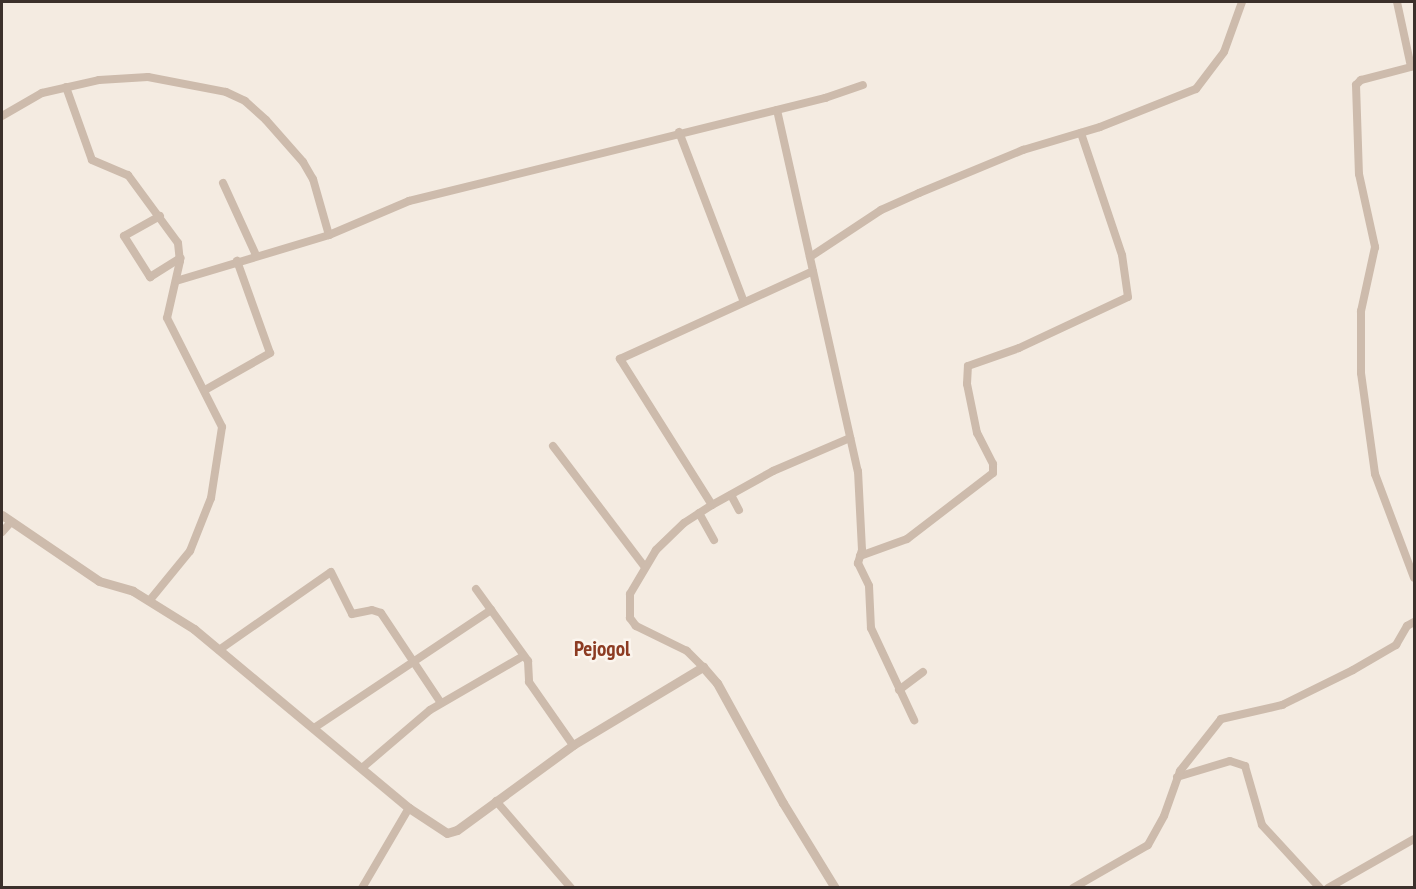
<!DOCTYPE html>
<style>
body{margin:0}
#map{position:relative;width:1416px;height:889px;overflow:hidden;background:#f4ebe1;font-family:"PT Sans Narrow",sans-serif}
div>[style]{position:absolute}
.minor>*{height:8px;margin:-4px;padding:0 4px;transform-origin:4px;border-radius:4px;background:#cdbbac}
.tertiary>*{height:9px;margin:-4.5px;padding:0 4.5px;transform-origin:4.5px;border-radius:4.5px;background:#cdbbac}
span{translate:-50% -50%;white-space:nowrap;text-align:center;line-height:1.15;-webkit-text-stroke:5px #fbf5ee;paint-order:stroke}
.quarter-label{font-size:21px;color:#8c3b22;font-weight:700}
.frame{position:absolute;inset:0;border:3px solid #3b302b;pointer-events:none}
</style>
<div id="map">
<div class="minor">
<div style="left:1397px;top:2px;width:66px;rotate:77.8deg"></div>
<div style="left:1411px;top:67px;width:52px;rotate:165.4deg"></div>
<div style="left:1361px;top:80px;width:7px;rotate:135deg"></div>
<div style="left:1356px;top:85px;width:89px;rotate:88.1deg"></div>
<div style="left:1359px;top:174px;width:75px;rotate:77.6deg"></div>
<div style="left:1375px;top:247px;width:66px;rotate:102.3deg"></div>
<div style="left:1361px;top:311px;width:62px;rotate:90deg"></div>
<div style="left:1361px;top:373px;width:102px;rotate:82.1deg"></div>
<div style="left:1375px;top:474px;width:111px;rotate:69.4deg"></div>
<div style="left:66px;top:87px;width:77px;rotate:70.4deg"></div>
<div style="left:92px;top:160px;width:39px;rotate:23deg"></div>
<div style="left:128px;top:175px;width:84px;rotate:53.7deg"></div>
<div style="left:178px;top:243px;width:18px;rotate:84deg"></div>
<div style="left:180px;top:261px;width:58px;rotate:102.8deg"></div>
<div style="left:167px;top:318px;width:122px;rotate:63.2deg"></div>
<div style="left:222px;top:427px;width:72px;rotate:98.8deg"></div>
<div style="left:211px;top:498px;width:57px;rotate:111.6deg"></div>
<div style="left:190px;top:551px;width:63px;rotate:129.2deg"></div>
<div style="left:777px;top:110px;width:370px;rotate:77.4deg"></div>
<div style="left:858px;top:471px;width:79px;rotate:87.1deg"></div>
<div style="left:862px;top:550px;width:14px;rotate:107deg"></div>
<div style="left:858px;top:563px;width:25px;rotate:64deg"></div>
<div style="left:869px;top:586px;width:42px;rotate:87.3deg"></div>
<div style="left:871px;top:628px;width:102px;rotate:64.9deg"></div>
<div style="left:2px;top:116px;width:46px;rotate:-29.9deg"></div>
<div style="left:42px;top:93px;width:58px;rotate:-12.8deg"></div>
<div style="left:99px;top:80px;width:49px;rotate:-3.5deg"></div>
<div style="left:148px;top:77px;width:79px;rotate:10.9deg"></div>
<div style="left:226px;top:92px;width:21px;rotate:25deg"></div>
<div style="left:245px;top:101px;width:28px;rotate:42deg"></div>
<div style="left:266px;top:120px;width:56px;rotate:48.6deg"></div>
<div style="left:303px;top:162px;width:20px;rotate:60deg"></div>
<div style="left:313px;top:179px;width:58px;rotate:74.1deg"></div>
<div style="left:679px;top:132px;width:182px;rotate:69.1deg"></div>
<div style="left:223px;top:183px;width:79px;rotate:65.4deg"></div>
<div style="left:160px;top:216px;width:41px;rotate:150.9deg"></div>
<div style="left:124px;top:236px;width:49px;rotate:57.6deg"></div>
<div style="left:150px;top:277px;width:36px;rotate:-32deg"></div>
<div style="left:810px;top:257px;width:85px;rotate:-33.5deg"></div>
<div style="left:881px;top:210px;width:42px;rotate:-24.1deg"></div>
<div style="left:919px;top:193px;width:113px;rotate:-22.5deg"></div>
<div style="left:1023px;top:150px;width:80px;rotate:-16.6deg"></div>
<div style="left:1100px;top:127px;width:103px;rotate:-21.6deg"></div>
<div style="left:1196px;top:89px;width:46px;rotate:-52.9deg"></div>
<div style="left:1224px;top:52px;width:53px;rotate:-70.2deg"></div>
<div style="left:176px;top:281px;width:160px;rotate:-16.7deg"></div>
<div style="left:329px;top:235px;width:87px;rotate:-23deg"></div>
<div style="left:409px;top:201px;width:429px;rotate:-13.9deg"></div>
<div style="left:825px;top:98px;width:40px;rotate:-18.9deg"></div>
<div style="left:205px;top:390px;width:75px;rotate:-29.6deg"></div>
<div style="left:270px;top:353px;width:98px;rotate:-109.7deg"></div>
<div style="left:553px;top:446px;width:152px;rotate:52.8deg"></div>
<div style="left:731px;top:495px;width:17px;rotate:62deg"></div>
<div style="left:712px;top:505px;width:173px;rotate:-122.2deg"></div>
<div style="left:620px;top:359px;width:212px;rotate:-24.5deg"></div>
<div style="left:699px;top:513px;width:31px;rotate:61deg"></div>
<div style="left:2px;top:532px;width:13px;rotate:-48deg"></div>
<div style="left:860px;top:556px;width:50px;rotate:-19.9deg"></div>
<div style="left:907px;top:539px;width:108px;rotate:-37.5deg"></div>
<div style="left:993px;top:473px;width:9px;rotate:-90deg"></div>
<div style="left:993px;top:464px;width:35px;rotate:-117deg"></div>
<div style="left:977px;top:433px;width:50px;rotate:-101.5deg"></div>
<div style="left:967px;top:384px;width:18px;rotate:-87deg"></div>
<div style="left:968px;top:366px;width:54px;rotate:-19.4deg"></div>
<div style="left:1019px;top:348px;width:120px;rotate:-25.1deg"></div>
<div style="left:1128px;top:297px;width:42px;rotate:-98.1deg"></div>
<div style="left:1122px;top:255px;width:129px;rotate:-108.6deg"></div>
<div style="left:476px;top:589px;width:89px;rotate:54.2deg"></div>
<div style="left:528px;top:661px;width:21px;rotate:87deg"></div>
<div style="left:529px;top:682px;width:77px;rotate:55.1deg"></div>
<div style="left:219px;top:650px;width:136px;rotate:-34.9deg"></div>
<div style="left:331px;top:572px;width:47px;rotate:63.4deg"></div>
<div style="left:352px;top:614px;width:20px;rotate:-11deg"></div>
<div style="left:372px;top:610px;width:9px;rotate:18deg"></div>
<div style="left:381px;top:613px;width:108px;rotate:56.3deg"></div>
<div style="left:703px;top:667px;width:23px;rotate:-135deg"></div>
<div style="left:687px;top:651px;width:57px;rotate:-153.9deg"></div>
<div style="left:636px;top:626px;width:10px;rotate:-127deg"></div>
<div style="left:630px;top:618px;width:24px;rotate:-90deg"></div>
<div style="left:630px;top:594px;width:51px;rotate:-59.4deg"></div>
<div style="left:656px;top:550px;width:39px;rotate:-44deg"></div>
<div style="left:684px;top:523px;width:33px;rotate:-33deg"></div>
<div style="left:712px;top:505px;width:70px;rotate:-29.1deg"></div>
<div style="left:773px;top:471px;width:84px;rotate:-23.2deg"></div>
<div style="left:899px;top:690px;width:30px;rotate:-37deg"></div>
<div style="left:314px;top:728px;width:213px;rotate:-33.7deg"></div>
<div style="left:362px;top:768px;width:89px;rotate:-40.5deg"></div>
<div style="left:430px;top:710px;width:108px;rotate:-30.1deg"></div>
<div style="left:1177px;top:777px;width:55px;rotate:-16.8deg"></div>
<div style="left:1230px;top:761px;width:16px;rotate:18deg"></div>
<div style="left:1245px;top:766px;width:61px;rotate:73.9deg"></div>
<div style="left:1262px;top:825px;width:86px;rotate:47.4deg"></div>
<div style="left:496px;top:801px;width:115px;rotate:49.2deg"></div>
<div style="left:362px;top:888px;width:93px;rotate:-59.6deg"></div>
<div style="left:1073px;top:888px;width:86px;rotate:-29.8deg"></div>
<div style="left:1148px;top:845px;width:33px;rotate:-61deg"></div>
<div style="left:1164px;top:816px;width:48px;rotate:-70.4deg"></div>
<div style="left:1180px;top:771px;width:66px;rotate:-51.7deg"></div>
<div style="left:1221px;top:719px;width:63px;rotate:-12.9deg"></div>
<div style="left:1282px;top:705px;width:79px;rotate:-26.2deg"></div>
<div style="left:1353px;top:670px;width:50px;rotate:-30.2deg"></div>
<div style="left:1396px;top:645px;width:22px;rotate:-60deg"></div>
<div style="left:1407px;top:626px;width:8px;rotate:-30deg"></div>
<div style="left:1328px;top:888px;width:99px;rotate:-29.7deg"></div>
</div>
<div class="tertiary">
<div style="left:2px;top:515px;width:117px;rotate:34.2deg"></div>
<div style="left:99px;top:581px;width:35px;rotate:16deg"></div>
<div style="left:133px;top:591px;width:72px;rotate:31.9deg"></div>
<div style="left:194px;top:629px;width:280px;rotate:39.8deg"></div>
<div style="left:409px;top:808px;width:45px;rotate:33.3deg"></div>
<div style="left:447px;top:833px;width:10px;rotate:-17deg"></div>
<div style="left:457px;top:830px;width:144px;rotate:-36.2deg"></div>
<div style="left:573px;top:745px;width:152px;rotate:-31deg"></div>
<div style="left:703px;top:667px;width:21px;rotate:49deg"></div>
<div style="left:717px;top:683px;width:137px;rotate:61.2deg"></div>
<div style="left:783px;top:803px;width:100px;rotate:58.5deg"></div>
</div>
<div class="quarter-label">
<span style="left:602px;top:649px">Pejogol</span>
</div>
<div class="frame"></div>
</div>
